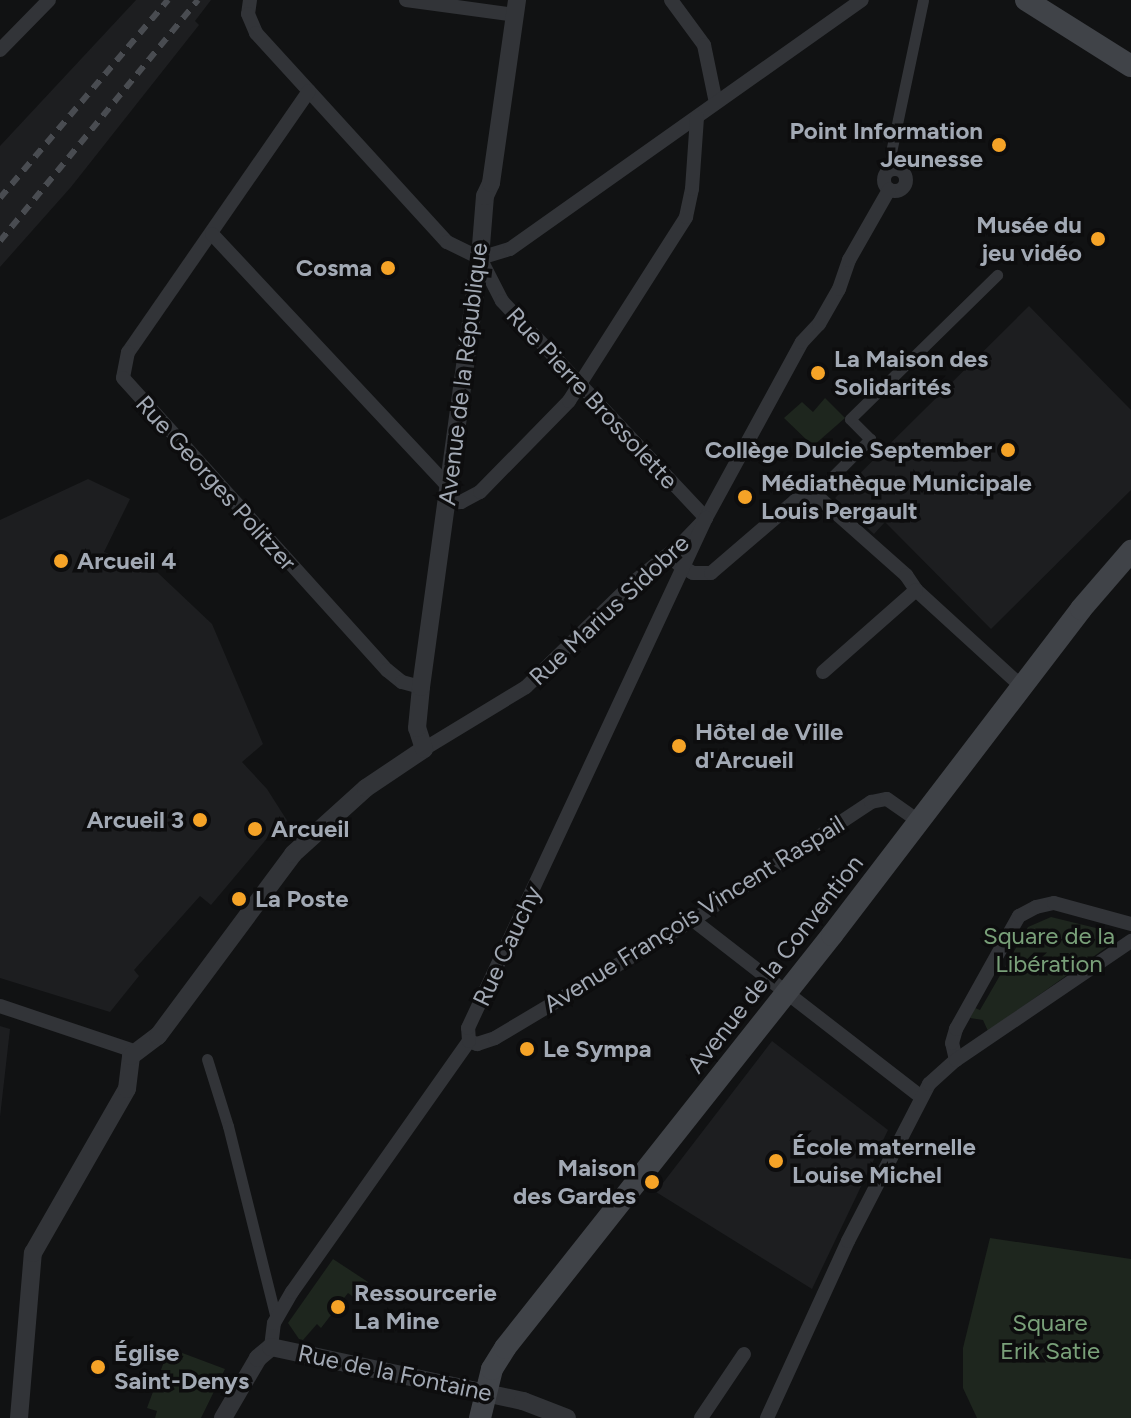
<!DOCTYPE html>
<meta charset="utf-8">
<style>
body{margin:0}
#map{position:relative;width:1131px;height:1418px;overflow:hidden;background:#111213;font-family:Figtree,sans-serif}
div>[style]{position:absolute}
.built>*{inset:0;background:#1d1e20}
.green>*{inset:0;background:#1e261e}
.pedestrian>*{height:11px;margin:-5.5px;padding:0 5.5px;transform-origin:5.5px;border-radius:5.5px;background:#323438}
.minor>*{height:14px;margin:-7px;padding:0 7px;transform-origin:7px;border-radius:7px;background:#323438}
.minor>.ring{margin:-7px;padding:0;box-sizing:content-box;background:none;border:14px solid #323438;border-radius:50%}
.tertiary>*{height:18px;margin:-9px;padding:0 9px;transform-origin:9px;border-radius:9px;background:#323438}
.secondary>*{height:22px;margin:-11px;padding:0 11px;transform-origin:11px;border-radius:11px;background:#404348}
.rail>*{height:6px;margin-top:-3px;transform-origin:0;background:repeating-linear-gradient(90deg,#494c51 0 10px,transparent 0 18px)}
.dots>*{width:22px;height:22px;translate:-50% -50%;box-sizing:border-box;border:4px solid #0d0d0e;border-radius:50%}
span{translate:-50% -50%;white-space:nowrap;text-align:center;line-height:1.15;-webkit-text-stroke:7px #0d0d0e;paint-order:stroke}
.poi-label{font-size:24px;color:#a2a9b4;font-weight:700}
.right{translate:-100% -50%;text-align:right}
.left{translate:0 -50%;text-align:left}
.street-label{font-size:24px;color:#a2a9b4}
.park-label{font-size:24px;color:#79a079}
</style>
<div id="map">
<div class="built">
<div style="clip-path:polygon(136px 0,211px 0,195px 21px,199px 25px,71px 187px,0 267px,0 146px)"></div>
<div style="clip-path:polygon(1029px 306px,1131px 410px,1131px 490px,991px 629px,885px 522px,874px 534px,835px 498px)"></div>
<div style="clip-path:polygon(88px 479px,130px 499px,104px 552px,157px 572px,212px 624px,263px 744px,242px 762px,267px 789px,288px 822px,274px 830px,211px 905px,200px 896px,134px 970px,139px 976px,110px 1012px,0 978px,0 520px)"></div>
<div style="clip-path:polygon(0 1026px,10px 1029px,0 1117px)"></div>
<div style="clip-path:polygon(772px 1041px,888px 1130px,812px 1289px,656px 1192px)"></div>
</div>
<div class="green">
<div style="clip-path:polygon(825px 398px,845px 418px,813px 446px,784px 418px,802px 402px,813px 412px)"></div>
<div style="clip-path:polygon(1051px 917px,1100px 929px,1099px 936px,1107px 947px,988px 1031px,983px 1020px,970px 1018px,975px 1008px,980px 1010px,1028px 927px)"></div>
<div style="clip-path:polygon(990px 1238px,1131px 1259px,1131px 1418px,977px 1418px,963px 1388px,963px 1348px)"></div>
<div style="clip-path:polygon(333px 1259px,368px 1282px,356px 1299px,348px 1293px,321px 1328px,317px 1324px,303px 1340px,299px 1339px,288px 1323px)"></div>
<div style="clip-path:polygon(169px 1348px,225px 1369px,201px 1418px,155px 1418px,157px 1411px,147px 1408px)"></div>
</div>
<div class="pedestrian">
<div style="left:893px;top:169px;width:12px;rotate:-104deg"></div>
<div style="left:890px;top:157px;width:160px;rotate:-78.1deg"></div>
<div style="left:813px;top:496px;width:81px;rotate:-45deg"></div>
<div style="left:870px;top:439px;width:28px;rotate:-135deg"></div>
<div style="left:850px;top:419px;width:206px;rotate:-44.4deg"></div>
<div style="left:207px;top:1059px;width:70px;rotate:72.6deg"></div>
<div style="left:228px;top:1126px;width:199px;rotate:76deg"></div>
</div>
<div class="minor">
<div style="left:250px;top:0;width:14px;rotate:98deg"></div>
<div style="left:248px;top:14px;width:21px;rotate:67deg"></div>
<div style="left:256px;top:33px;width:283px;rotate:47.6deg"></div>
<div style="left:447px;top:242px;width:37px;rotate:26deg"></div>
<div style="left:480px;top:258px;width:48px;rotate:62.9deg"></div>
<div style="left:502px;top:301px;width:298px;rotate:46.8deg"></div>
<div style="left:406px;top:0;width:110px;rotate:7.8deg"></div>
<div style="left:671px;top:0;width:56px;rotate:53.7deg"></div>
<div style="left:704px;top:45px;width:59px;rotate:78.3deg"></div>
<div style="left:0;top:50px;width:70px;rotate:-45.6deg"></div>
<div style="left:309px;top:91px;width:318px;rotate:124.7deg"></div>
<div style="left:128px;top:352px;width:26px;rotate:101deg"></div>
<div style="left:123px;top:378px;width:394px;rotate:47.9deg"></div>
<div style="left:387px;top:670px;width:19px;rotate:39deg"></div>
<div style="left:402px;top:682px;width:20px;rotate:15deg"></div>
<div class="ring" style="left:884px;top:169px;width:8px;height:8px"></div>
<div style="left:212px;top:234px;width:345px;rotate:46.9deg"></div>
<div style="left:480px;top:258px;width:31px;rotate:-17deg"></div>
<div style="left:510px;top:249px;width:431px;rotate:-35.3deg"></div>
<div style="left:448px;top:503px;width:13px;rotate:-4deg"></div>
<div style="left:461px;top:502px;width:21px;rotate:-28deg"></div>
<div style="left:480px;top:492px;width:127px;rotate:-45.6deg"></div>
<div style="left:569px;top:401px;width:218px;rotate:-57.5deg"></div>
<div style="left:686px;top:217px;width:29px;rotate:-78deg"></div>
<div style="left:692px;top:189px;width:72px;rotate:-86deg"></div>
<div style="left:678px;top:564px;width:17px;rotate:31deg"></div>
<div style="left:693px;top:573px;width:18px"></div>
<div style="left:711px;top:573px;width:111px;rotate:-40.6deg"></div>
<div style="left:795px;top:501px;width:23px;rotate:-10deg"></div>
<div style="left:818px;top:497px;width:118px;rotate:41.6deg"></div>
<div style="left:906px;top:575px;width:18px;rotate:56deg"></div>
<div style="left:916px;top:590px;width:142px;rotate:42.4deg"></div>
<div style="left:823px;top:672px;width:124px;rotate:-41.4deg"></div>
<div style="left:424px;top:749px;width:119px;rotate:-31.3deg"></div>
<div style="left:526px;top:687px;width:152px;rotate:-44.2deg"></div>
<div style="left:635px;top:581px;width:59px;rotate:-38.8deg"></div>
<div style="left:681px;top:544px;width:36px;rotate:-46deg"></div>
<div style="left:706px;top:518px;width:200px;rotate:-61.4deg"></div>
<div style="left:802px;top:342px;width:25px;rotate:-47deg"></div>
<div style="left:819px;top:324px;width:40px;rotate:-60.3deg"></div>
<div style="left:839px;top:289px;width:31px;rotate:-71deg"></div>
<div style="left:849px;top:260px;width:81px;rotate:-60.3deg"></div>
<div style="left:693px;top:920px;width:287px;rotate:37.8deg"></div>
<div style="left:0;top:1006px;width:141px;rotate:18.6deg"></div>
<div style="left:469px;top:1041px;width:9px;rotate:21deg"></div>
<div style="left:477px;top:1044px;width:19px;rotate:-18deg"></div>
<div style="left:495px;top:1038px;width:230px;rotate:-30.8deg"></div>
<div style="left:693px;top:920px;width:214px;rotate:-33.5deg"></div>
<div style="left:871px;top:802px;width:16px;rotate:-11deg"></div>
<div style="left:887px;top:799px;width:39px;rotate:35deg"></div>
<div style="left:956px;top:1060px;width:17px;rotate:-103deg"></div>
<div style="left:952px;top:1043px;width:15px;rotate:-74deg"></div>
<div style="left:956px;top:1029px;width:129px;rotate:-60.9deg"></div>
<div style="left:1019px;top:916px;width:19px;rotate:-28deg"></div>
<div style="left:1036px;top:907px;width:18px;rotate:-13deg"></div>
<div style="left:1054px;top:903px;width:80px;rotate:15.3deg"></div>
<div style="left:271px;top:1347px;width:24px;rotate:-83deg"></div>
<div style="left:274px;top:1323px;width:36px;rotate:-60deg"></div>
<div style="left:292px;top:1292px;width:307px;rotate:-54.8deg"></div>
<div style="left:469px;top:1041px;width:13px;rotate:-94deg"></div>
<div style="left:468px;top:1028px;width:563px;rotate:-64.98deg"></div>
<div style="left:701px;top:1418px;width:77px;rotate:-56.1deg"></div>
<div style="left:767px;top:1418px;width:195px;rotate:-65.4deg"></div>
<div style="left:848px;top:1241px;width:177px;rotate:-62.7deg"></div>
<div style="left:929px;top:1084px;width:36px;rotate:-42deg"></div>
<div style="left:956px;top:1060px;width:212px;rotate:-34.2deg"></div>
</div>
<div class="tertiary">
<div style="left:19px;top:1418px;width:166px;rotate:-85.2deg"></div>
<div style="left:33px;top:1253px;width:189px;rotate:-60.2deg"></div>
<div style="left:127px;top:1089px;width:33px;rotate:-83deg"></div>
<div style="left:131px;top:1056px;width:34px;rotate:-37deg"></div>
<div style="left:158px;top:1036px;width:227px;rotate:-53.4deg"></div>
<div style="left:293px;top:854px;width:98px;rotate:-42.1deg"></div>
<div style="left:366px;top:788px;width:70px;rotate:-33.9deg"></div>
<div style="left:424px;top:749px;width:22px;rotate:-108deg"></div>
<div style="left:417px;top:728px;width:41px;rotate:-84.4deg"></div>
<div style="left:421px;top:687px;width:433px;rotate:-82.2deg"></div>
<div style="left:480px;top:258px;width:62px;rotate:-85.4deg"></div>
<div style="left:485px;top:196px;width:14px;rotate:-65deg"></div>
<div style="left:491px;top:183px;width:185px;rotate:-81.9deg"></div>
<div style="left:223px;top:1418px;width:69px;rotate:-59.7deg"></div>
<div style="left:258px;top:1358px;width:17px;rotate:-40deg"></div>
<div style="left:271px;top:1347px;width:258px;rotate:12.1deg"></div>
<div style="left:523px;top:1401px;width:47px;rotate:21.1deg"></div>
</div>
<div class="secondary">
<div style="left:1026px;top:0;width:124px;rotate:32.2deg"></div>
<div style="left:480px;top:1418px;width:50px;rotate:-76.2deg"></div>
<div style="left:492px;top:1369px;width:25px;rotate:-58deg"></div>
<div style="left:505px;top:1348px;width:527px;rotate:-51.63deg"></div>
<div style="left:832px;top:935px;width:410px;rotate:-52.6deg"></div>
<div style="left:1081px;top:609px;width:77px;rotate:-49.2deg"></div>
</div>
<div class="rail">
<div style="left:0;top:198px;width:260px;rotate:-49.7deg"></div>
<div style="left:0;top:241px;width:312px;rotate:-50.6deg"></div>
</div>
<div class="dots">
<div style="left:999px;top:145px;background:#f5a327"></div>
<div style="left:1098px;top:239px;background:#f5a327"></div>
<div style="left:388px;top:268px;background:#f5a327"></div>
<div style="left:818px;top:373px;background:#f5a327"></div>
<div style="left:1008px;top:450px;background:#f5a327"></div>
<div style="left:745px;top:497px;background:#f5a327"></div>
<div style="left:61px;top:561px;background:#f5a327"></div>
<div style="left:679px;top:746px;background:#f5a327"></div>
<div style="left:200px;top:820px;background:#f5a327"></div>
<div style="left:255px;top:829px;background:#f5a327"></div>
<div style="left:239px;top:899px;background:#f5a327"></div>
<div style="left:527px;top:1049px;background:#f5a327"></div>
<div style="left:776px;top:1161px;background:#f5a327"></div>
<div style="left:652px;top:1182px;background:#f5a327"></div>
<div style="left:338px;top:1307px;background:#f5a327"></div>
<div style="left:98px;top:1367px;background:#f5a327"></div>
</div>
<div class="poi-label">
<span class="right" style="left:983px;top:145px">Point Information<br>Jeunesse</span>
<span class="right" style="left:1082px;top:239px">Musée du<br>jeu vidéo</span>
<span class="right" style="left:372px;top:268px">Cosma</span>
<span class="left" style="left:834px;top:373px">La Maison des<br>Solidarités</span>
<span class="right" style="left:992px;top:450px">Collège Dulcie September</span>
<span class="left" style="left:761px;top:497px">Médiathèque Municipale<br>Louis Pergault</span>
<span class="left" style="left:77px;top:561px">Arcueil 4</span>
<span class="left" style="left:695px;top:746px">Hôtel de Ville<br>d'Arcueil</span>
<span class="right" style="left:184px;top:820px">Arcueil 3</span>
<span class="left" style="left:271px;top:829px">Arcueil</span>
<span class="left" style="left:255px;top:899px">La Poste</span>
<span class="left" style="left:543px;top:1049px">Le Sympa</span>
<span class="left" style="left:792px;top:1161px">École maternelle<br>Louise Michel</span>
<span class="right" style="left:636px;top:1182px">Maison<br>des Gardes</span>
<span class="left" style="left:354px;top:1307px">Ressourcerie<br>La Mine</span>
<span class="left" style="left:114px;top:1367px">Église<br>Saint-Denys</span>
</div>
<div class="street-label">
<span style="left:463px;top:374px;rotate:-83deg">Avenue de la République</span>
<span style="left:592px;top:398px;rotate:47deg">Rue Pierre Brossolette</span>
<span style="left:216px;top:483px;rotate:48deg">Rue Georges Politzer</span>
<span style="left:609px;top:610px;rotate:-43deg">Rue Marius Sidobre</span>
<span style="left:694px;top:914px;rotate:-32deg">Avenue François Vincent Raspail</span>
<span style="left:507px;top:946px;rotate:-65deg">Rue Cauchy</span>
<span style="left:775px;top:964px;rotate:-52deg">Avenue de la Convention</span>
<span style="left:395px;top:1373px;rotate:12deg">Rue de la Fontaine</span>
</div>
<div class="park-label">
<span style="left:1049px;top:950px">Square de la<br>Libération</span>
<span style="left:1050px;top:1337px">Square<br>Erik Satie</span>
</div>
</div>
